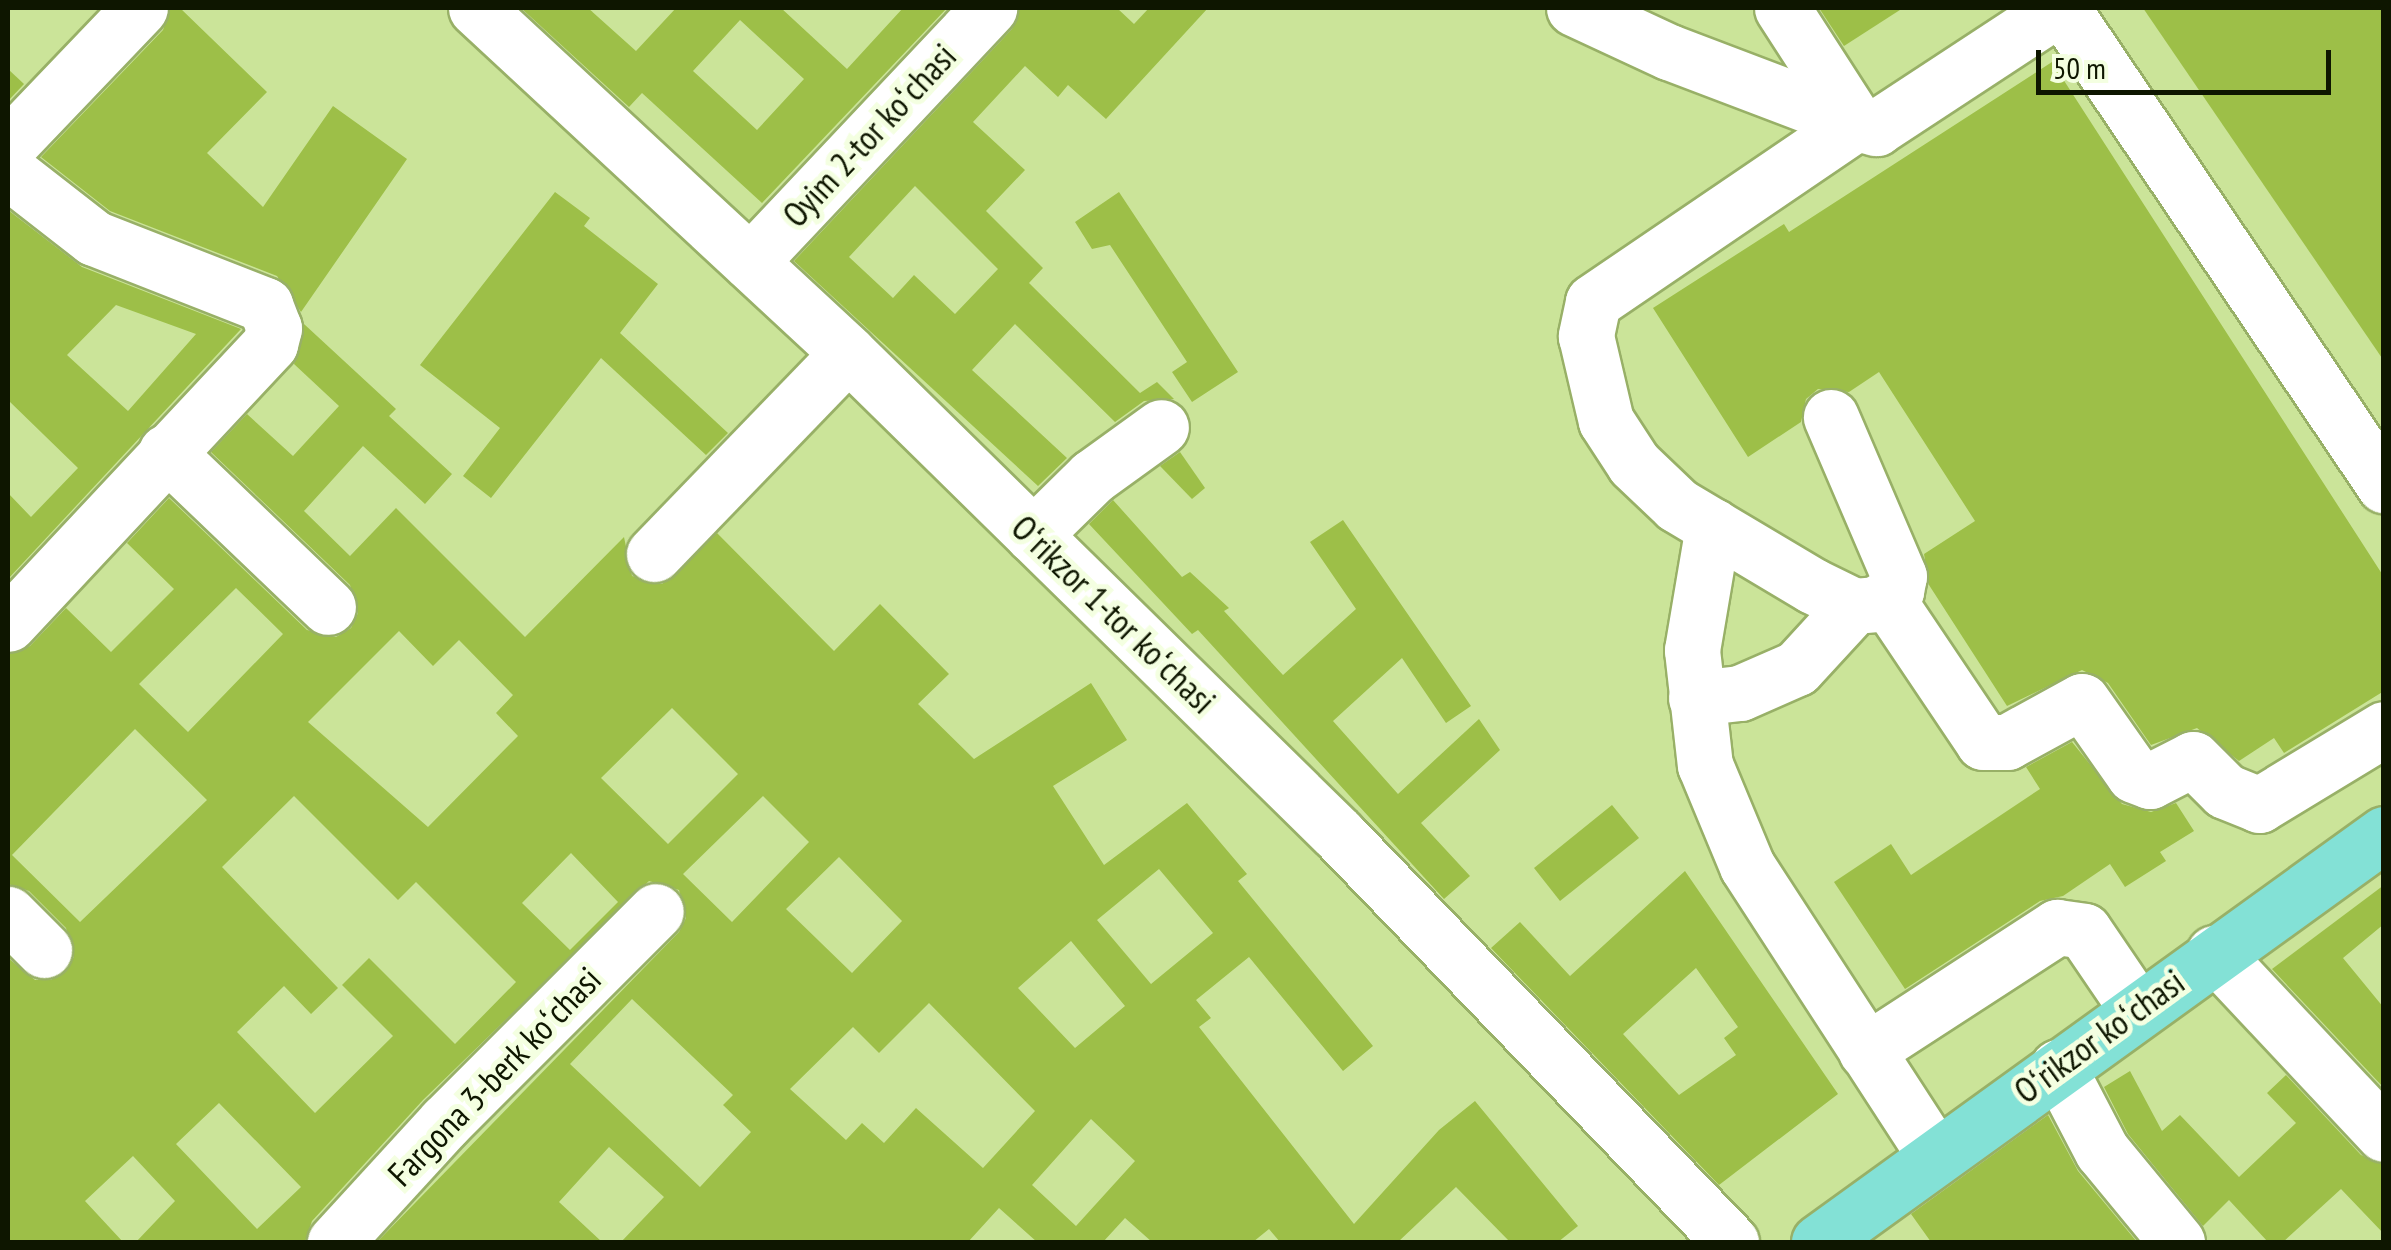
<!DOCTYPE html>
<meta charset="utf-8">
<style>
body{margin:0}
#map{position:relative;width:2391px;height:1250px;overflow:hidden;background:#cbe499;font-family:"PT Sans Narrow",sans-serif}
div>[style]{position:absolute}
.building>*{inset:0;background:#9dbf48}
.roads{filter:drop-shadow(2px 0 #98b067) drop-shadow(-2px 0 #98b067) drop-shadow(0 2px #98b067) drop-shadow(0 -2px #98b067)}
.minor>*{height:55px;margin:-27.5px;padding:0 27.5px;transform-origin:27.5px;border-radius:27.5px;background:#fff}
.major>*{height:55px;margin:-27.5px;padding:0 27.5px;transform-origin:27.5px;border-radius:27.5px;background:#83e1d6}
span{translate:-50% -50%;white-space:nowrap;text-align:center;line-height:1.15;-webkit-text-stroke:10px #f4ffe1;paint-order:stroke}
.street-label{font-size:35px;color:#0e1600}
.frame{position:absolute;inset:0;border:10px solid #0e1600;pointer-events:none}
.scale{position:absolute;left:2036px;top:50px;width:295px;height:45px;box-sizing:border-box;border:5px solid #0e1600;border-top:0;padding-left:12px;font-size:30px;line-height:35px;white-space:nowrap;color:#0e1600;-webkit-text-stroke:8px #f4ffe1;paint-order:stroke}
</style>
<div id="map">
<div class="building">
<div style="clip-path:polygon(170px 8px,180px 8px,267px 92px,207px 153px,263px 207px,333px 106px,407px 159px,301px 312px,277px 276px,110px 211px,41px 157px,163px 30px)"></div>
<div style="clip-path:polygon(evenodd,521px 8px,588px 8px,636px 51px,676px 8px,781px 8px,847px 69px,903px 8px,947px 8px,762px 203px,642px 93px,629px 107px,521px 8px,740px 20px,804px 79px,757px 130px,693px 71px,740px 20px)"></div>
<div style="clip-path:polygon(evenodd,1019px 8px,1117px 8px,1134px 24px,1149px 8px,1208px 8px,1106px 119px,1068px 85px,1058px 97px,1025px 66px,973px 122px,1025px 170px,986px 211px,1043px 268px,1029px 283px,1140px 393px,1157px 382px,1174px 399px,1144px 401px,1115px 422px,1015px 324px,972px 370px,1067px 458px,1038px 486px,794px 261px,1012px 29px,1019px 8px,915px 186px,998px 269px,955px 314px,914px 275px,893px 298px,849px 257px,915px 186px)"></div>
<div style="clip-path:polygon(1819px 8px,1903px 8px,1844px 46px)"></div>
<div style="clip-path:polygon(2143px 8px,2384px 8px,2384px 361px)"></div>
<div style="clip-path:polygon(2052px 62px,2384px 577px,2384px 691px,2284px 753px,2274px 738px,2239px 761px,2197px 728px,2151px 745px,2108px 683px,2082px 670px,2007px 706px,1929px 585px,1924px 554px,1975px 521px,1879px 372px,1849px 392px,1818px 389px,1806px 399px,1801px 422px,1748px 457px,1653px 308px,1784px 224px,1789px 232px)"></div>
<div style="clip-path:polygon(8px 69px,24px 84px,8px 101px)"></div>
<div style="clip-path:polygon(555px 192px,590px 218px,584px 226px,658px 284px,620px 333px,728px 433px,706px 455px,601px 358px,491px 498px,463px 476px,500px 428px,420px 365px)"></div>
<div style="clip-path:polygon(1119px 192px,1238px 372px,1192px 402px,1172px 372px,1187px 362px,1110px 245px,1092px 249px,1075px 222px)"></div>
<div style="clip-path:polygon(evenodd,8px 210px,82px 267px,241px 329px,8px 579px,8px 493px,31px 517px,78px 468px,8px 400px,8px 210px,116px 305px,196px 334px,128px 411px,67px 355px,116px 305px)"></div>
<div style="clip-path:polygon(evenodd,304px 324px,396px 409px,389px 416px,452px 474px,425px 504px,363px 446px,304px 511px,350px 556px,396px 508px,525px 637px,624px 537px,632px 576px,662px 584px,717px 533px,834px 651px,880px 604px,949px 674px,918px 704px,974px 759px,1091px 683px,1127px 740px,1053px 786px,1104px 865px,1187px 803px,1247px 874px,1238px 881px,1373px 1046px,1343px 1071px,1249px 957px,1196px 1000px,1211px 1018px,1199px 1027px,1354px 1224px,1439px 1130px,1475px 1101px,1578px 1226px,1558px 1242px,1510px 1242px,1456px 1187px,1398px 1242px,1280px 1242px,1269px 1229px,1253px 1242px,1152px 1242px,1125px 1218px,1103px 1242px,1037px 1242px,999px 1208px,968px 1242px,621px 1242px,664px 1197px,609px 1147px,559px 1202px,602px 1242px,377px 1242px,679px 932px,686px 918px,679px 890px,649px 881px,423px 1100px,312px 1221px,305px 1242px,136px 1242px,175px 1201px,133px 1156px,85px 1201px,123px 1242px,8px 1242px,8px 958px,35px 980px,51px 980px,74px 957px,66px 928px,29px 891px,8px 884px,8px 654px,30px 646px,66px 608px,111px 652px,174px 589px,127px 543px,169px 498px,307px 630px,336px 637px,351px 628px,358px 613px,350px 585px,211px 452px,247px 414px,293px 456px,339px 406px,294px 364px,304px 324px,236px 588px,283px 634px,188px 732px,139px 684px,236px 588px,304px 324px,399px 631px,433px 666px,459px 640px,513px 695px,496px 713px,518px 736px,428px 827px,308px 722px,399px 631px,304px 324px,672px 708px,738px 774px,668px 844px,601px 778px,672px 708px,304px 324px,135px 729px,207px 800px,80px 922px,12px 855px,135px 729px,304px 324px,294px 796px,398px 900px,416px 882px,516px 982px,455px 1044px,369px 958px,342px 985px,393px 1036px,315px 1113px,237px 1032px,284px 986px,311px 1014px,338px 988px,222px 867px,294px 796px,304px 324px,763px 796px,809px 842px,732px 922px,683px 874px,763px 796px,304px 324px,571px 853px,618px 902px,570px 950px,522px 903px,571px 853px,304px 324px,839px 857px,902px 921px,852px 973px,786px 909px,839px 857px,304px 324px,1159px 869px,1213px 933px,1151px 984px,1097px 920px,1159px 869px,304px 324px,1071px 941px,1125px 1006px,1075px 1048px,1018px 988px,1071px 941px,304px 324px,632px 999px,733px 1095px,723px 1105px,751px 1132px,700px 1187px,570px 1064px,632px 999px,304px 324px,929px 1003px,1035px 1111px,983px 1168px,916px 1108px,884px 1143px,862px 1123px,846px 1140px,790px 1089px,853px 1027px,879px 1053px,929px 1003px,304px 324px,219px 1103px,301px 1187px,257px 1229px,176px 1144px,219px 1103px,304px 324px,1091px 1119px,1135px 1161px,1076px 1226px,1032px 1185px,1091px 1119px)"></div>
<div style="clip-path:polygon(1180px 452px,1205px 488px,1192px 499px,1160px 466px)"></div>
<div style="clip-path:polygon(1113px 500px,1182px 577px,1190px 572px,1229px 608px,1224px 611px,1283px 675px,1356px 609px,1310px 542px,1343px 520px,1471px 706px,1446px 723px,1402px 658px,1333px 721px,1398px 794px,1479px 719px,1500px 750px,1421px 823px,1470px 876px,1444px 899px,1198px 630px,1192px 634px,1089px 524px)"></div>
<div style="clip-path:polygon(2072px 742px,2122px 804px,2151px 812px,2176px 803px,2194px 831px,2160px 852px,2166px 861px,2125px 887px,2110px 864px,2063px 896px,2040px 901px,1905px 989px,1834px 882px,1891px 844px,1911px 875px,2040px 789px,2026px 767px)"></div>
<div style="clip-path:polygon(1612px 805px,1639px 838px,1560px 901px,1534px 868px)"></div>
<div style="clip-path:polygon(evenodd,1685px 871px,1838px 1094px,1719px 1185px,1491px 948px,1520px 922px,1570px 976px,1685px 871px,1696px 968px,1738px 1027px,1724px 1038px,1736px 1055px,1679px 1095px,1623px 1034px,1696px 968px)"></div>
<div style="clip-path:polygon(2384px 885px,2384px 924px,2343px 958px,2384px 1008px,2384px 1088px,2272px 969px)"></div>
<div style="clip-path:polygon(2130px 1071px,2162px 1131px,2180px 1115px,2239px 1177px,2296px 1123px,2267px 1093px,2286px 1075px,2361px 1155px,2384px 1164px,2384px 1234px,2341px 1189px,2283px 1242px,2268px 1242px,2229px 1200px,2203px 1226px,2128px 1134px,2104px 1087px)"></div>
<div style="clip-path:polygon(2048px 1115px,2078px 1171px,2137px 1242px,1931px 1242px,1911px 1214px)"></div>
</div>
<div class="roads">
<div class="minor">
<div style="left:476px;top:8px;width:507px;rotate:42.84deg"></div>
<div style="left:848px;top:353px;width:688px;rotate:44.47deg"></div>
<div style="left:1339px;top:835px;width:565px;rotate:46.08deg"></div>
<div style="left:1574px;top:8px;width:105px;rotate:24.9deg"></div>
<div style="left:1669px;top:52px;width:200px;rotate:20.8deg"></div>
<div style="left:1856px;top:123px;width:318px;rotate:145.8deg"></div>
<div style="left:1593px;top:302px;width:35px;rotate:102deg"></div>
<div style="left:1586px;top:336px;width:87px;rotate:76.8deg"></div>
<div style="left:1606px;top:421px;width:51px;rotate:56.9deg"></div>
<div style="left:1634px;top:464px;width:59px;rotate:43.6deg"></div>
<div style="left:1677px;top:505px;width:158px;rotate:30.8deg"></div>
<div style="left:1813px;top:586px;width:46px;rotate:26deg"></div>
<div style="left:1854px;top:606px;width:22px;rotate:-5deg"></div>
<div style="left:1876px;top:604px;width:24px;rotate:-33deg"></div>
<div style="left:1896px;top:591px;width:15px;rotate:-79deg"></div>
<div style="left:1899px;top:576px;width:173px;rotate:-113.2deg"></div>
<div style="left:1782px;top:8px;width:137px;rotate:57.2deg"></div>
<div style="left:1856px;top:123px;width:21px;rotate:14deg"></div>
<div style="left:1876px;top:128px;width:219px;rotate:-33.3deg"></div>
<div style="left:2062px;top:8px;width:576px;rotate:55.98deg"></div>
<div style="left:8px;top:146px;width:191px;rotate:-46.3deg"></div>
<div style="left:8px;top:171px;width:109px;rotate:37.9deg"></div>
<div style="left:94px;top:238px;width:184px;rotate:21.4deg"></div>
<div style="left:265px;top:305px;width:25px;rotate:69deg"></div>
<div style="left:274px;top:328px;width:16px;rotate:104deg"></div>
<div style="left:270px;top:344px;width:383px;rotate:133.1deg"></div>
<div style="left:750px;top:262px;width:349px;rotate:-46.7deg"></div>
<div style="left:166px;top:452px;width:224px;rotate:43.7deg"></div>
<div style="left:1713px;top:526px;width:126px;rotate:99.6deg"></div>
<div style="left:1692px;top:650px;width:116px;rotate:83.6deg"></div>
<div style="left:1705px;top:765px;width:109px;rotate:67.4deg"></div>
<div style="left:1747px;top:866px;width:346px;rotate:57deg"></div>
<div style="left:1033px;top:535px;width:83px;rotate:-44.5deg"></div>
<div style="left:1092px;top:477px;width:85px;rotate:-35.9deg"></div>
<div style="left:654px;top:554px;width:279px;rotate:-46deg"></div>
<div style="left:1887px;top:599px;width:172px;rotate:56.1deg"></div>
<div style="left:1983px;top:742px;width:24px"></div>
<div style="left:2007px;top:742px;width:85px;rotate:-28.7deg"></div>
<div style="left:2082px;top:701px;width:90px;rotate:54.9deg"></div>
<div style="left:2134px;top:775px;width:17px;rotate:21deg"></div>
<div style="left:2150px;top:781px;width:48px;rotate:-27.1deg"></div>
<div style="left:2193px;top:759px;width:45px;rotate:45deg"></div>
<div style="left:2225px;top:791px;width:37px;rotate:22deg"></div>
<div style="left:2259px;top:805px;width:146px;rotate:-31.3deg"></div>
<div style="left:1696px;top:698px;width:44px;rotate:-6.5deg"></div>
<div style="left:1740px;top:693px;width:62px;rotate:-23.7deg"></div>
<div style="left:1797px;top:668px;width:84px;rotate:-47.4deg"></div>
<div style="left:8px;top:914px;width:51px;rotate:45deg"></div>
<div style="left:2214px;top:953px;width:248px;rotate:46.8deg"></div>
<div style="left:1866px;top:1051px;width:228px;rotate:-33deg"></div>
<div style="left:2057px;top:927px;width:27px;rotate:8deg"></div>
<div style="left:2084px;top:931px;width:94px;rotate:55.8deg"></div>
<div style="left:2058px;top:1067px;width:95px;rotate:62.4deg"></div>
<div style="left:2102px;top:1151px;width:118px;rotate:50.5deg"></div>
<div style="left:335px;top:1242px;width:163px;rotate:-47.5deg"></div>
<div style="left:445px;top:1122px;width:298px;rotate:-45deg"></div>
</div>
<div class="major">
<div style="left:1819px;top:1242px;width:697px;rotate:-35.83deg"></div>
</div>
</div>
<div class="street-label">
<span style="left:869px;top:135px;rotate:-47deg">Oyim 2-tor koʻchasi</span>
<span style="left:1114px;top:614px;rotate:44deg">Oʻrikzor 1-tor koʻchasi</span>
<span style="left:2099px;top:1036px;rotate:-36deg">Oʻrikzor koʻchasi</span>
<span style="left:494px;top:1076px;rotate:-46deg">Fargona 3-berk koʻchasi</span>
</div>
<div class="frame"></div>
<div class="scale">50 m</div>
</div>
